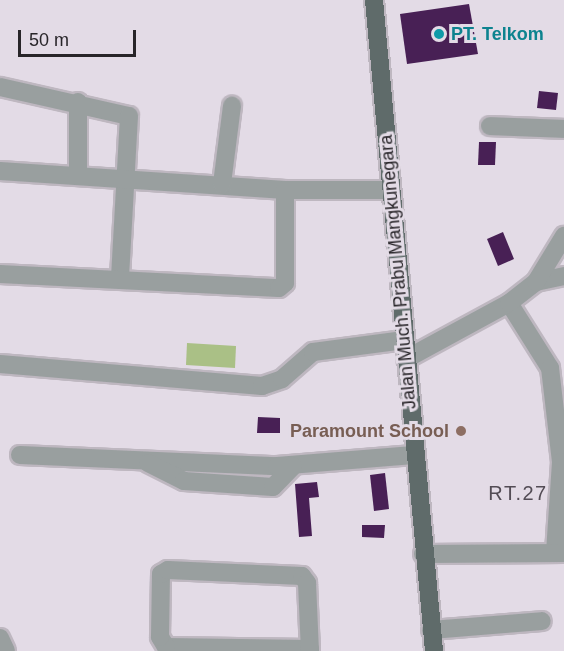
<!DOCTYPE html>
<style>
body{margin:0}
#map{position:relative;width:564px;height:651px;overflow:hidden;background:#e3dbe6;font-family:Arial,sans-serif}
div>[style]{position:absolute}
.green>*{inset:0;background:#aac086}
.building>*{inset:0;background:#482055}
.roads{filter:drop-shadow(2px 0 #beb7c0) drop-shadow(-2px 0 #beb7c0) drop-shadow(0 2px #beb7c0) drop-shadow(0 -2px #beb7c0)}
.minor>*{height:18px;margin:-9px;padding:0 9px;transform-origin:9px;border-radius:9px;background:#999f9f}
.major>*{height:18px;margin:-9px;padding:0 9px;transform-origin:9px;border-radius:9px;background:#5f6b6a}
.dots>*{width:16px;height:16px;translate:-50% -50%;box-sizing:border-box;border:3px solid #e3dbe6;border-radius:50%}
span{translate:-50% -50%;white-space:nowrap;text-align:center;line-height:1.15;-webkit-text-stroke:6px #e3dbe6;paint-order:stroke}
.culture-label{font-size:18px;color:#0d838f;font-weight:700}
.left{translate:0 -50%;text-align:left}
.street-label{font-size:18px;color:#282529}
.education-label{font-size:18px;color:#785e54;font-weight:700}
.right{translate:-100% -50%;text-align:right}
.neighbourhood-label{font-size:20px;color:#534c55;letter-spacing:1.5px}
.scale{position:absolute;left:18px;top:30px;width:118px;height:27px;box-sizing:border-box;border:3px solid #282529;border-top:0;padding-left:8px;font-size:18px;line-height:21px;white-space:nowrap;color:#282529;-webkit-text-stroke:4px #e3dbe6;paint-order:stroke}
</style>
<div id="map">
<div class="green">
<div style="clip-path:polygon(187px 343px,236px 346px,235px 368px,186px 365px)"></div>
</div>
<div class="building">
<div style="clip-path:polygon(469px 4px,478px 54px,407px 64px,400px 14px)"></div>
<div style="clip-path:polygon(539px 91px,558px 93px,556px 110px,537px 108px)"></div>
<div style="clip-path:polygon(479px 142px,496px 142px,495px 165px,478px 165px)"></div>
<div style="clip-path:polygon(503px 232px,514px 259px,498px 266px,487px 239px)"></div>
<div style="clip-path:polygon(258px 417px,280px 418px,280px 433px,257px 433px)"></div>
<div style="clip-path:polygon(385px 473px,389px 509px,374px 511px,370px 475px)"></div>
<div style="clip-path:polygon(317px 482px,319px 497px,309px 498px,312px 536px,299px 537px,295px 484px)"></div>
<div style="clip-path:polygon(362px 525px,385px 525px,384px 538px,362px 537px)"></div>
</div>
<div class="roads">
<div class="minor">
<div style="left:0;top:87px;width:132px;rotate:12.7deg"></div>
<div style="left:129px;top:116px;width:160px;rotate:93.2deg"></div>
<div style="left:490px;top:126px;width:74px;rotate:2.3deg"></div>
<div style="left:0;top:171px;width:286px;rotate:3.8deg"></div>
<div style="left:285px;top:190px;width:105px"></div>
<div style="left:78px;top:175px;width:73px;rotate:-90deg"></div>
<div style="left:222px;top:184px;width:79px;rotate:-82.7deg"></div>
<div style="left:0;top:274px;width:279px;rotate:2.9deg"></div>
<div style="left:279px;top:288px;width:8px;rotate:-40deg"></div>
<div style="left:285px;top:283px;width:93px;rotate:-90deg"></div>
<div style="left:536px;top:282px;width:29px;rotate:-12deg"></div>
<div style="left:509px;top:303px;width:77px;rotate:57.8deg"></div>
<div style="left:550px;top:368px;width:95px;rotate:83.3deg"></div>
<div style="left:561px;top:462px;width:91px;rotate:93.8deg"></div>
<div style="left:406px;top:359px;width:117px;rotate:-28.5deg"></div>
<div style="left:509px;top:303px;width:34px;rotate:-38deg"></div>
<div style="left:536px;top:282px;width:54px;rotate:-58.7deg"></div>
<div style="left:0;top:364px;width:263px;rotate:4.8deg"></div>
<div style="left:262px;top:386px;width:21px;rotate:-19deg"></div>
<div style="left:282px;top:379px;width:41px;rotate:-41.1deg"></div>
<div style="left:313px;top:352px;width:92px;rotate:-7.5deg"></div>
<div style="left:20px;top:455px;width:257px;rotate:2.5deg"></div>
<div style="left:277px;top:466px;width:137px;rotate:-4.6deg"></div>
<div style="left:148px;top:463px;width:40px;rotate:26.6deg"></div>
<div style="left:184px;top:481px;width:89px;rotate:3.9deg"></div>
<div style="left:273px;top:487px;width:29px;rotate:-46deg"></div>
<div style="left:423px;top:554px;width:141px;rotate:-0.4deg"></div>
<div style="left:431px;top:630px;width:111px;rotate:-4.6deg"></div>
<div style="left:0;top:638px;width:14px;rotate:65deg"></div>
<div style="left:310px;top:649px;width:144px;rotate:-179.2deg"></div>
<div style="left:166px;top:647px;width:12px;rotate:-121deg"></div>
<div style="left:160px;top:637px;width:63px;rotate:-89.1deg"></div>
<div style="left:161px;top:574px;width:8px;rotate:-30deg"></div>
<div style="left:168px;top:570px;width:134px;rotate:2.6deg"></div>
<div style="left:302px;top:576px;width:9px;rotate:54deg"></div>
<div style="left:307px;top:583px;width:68px;rotate:87.5deg"></div>
</div>
<div class="major">
<div style="left:374px;top:0;width:654px;rotate:84.73deg"></div>
</div>
</div>
<div class="dots">
<div style="left:439px;top:34px;background:#0f9aa8"></div>
<div style="left:461px;top:431px;background:#8d6e63"></div>
</div>
<div class="culture-label">
<span class="left" style="left:451px;top:34px">PT. Telkom</span>
</div>
<div class="street-label">
<span style="left:398px;top:272px;rotate:-95deg">Jalan Much. Prabu Mangkunegara</span>
</div>
<div class="education-label">
<span class="right" style="left:449px;top:431px">Paramount School</span>
</div>
<div class="neighbourhood-label">
<span style="left:518px;top:493px">RT.27</span>
</div>
<div class="scale">50 m</div>
</div>
